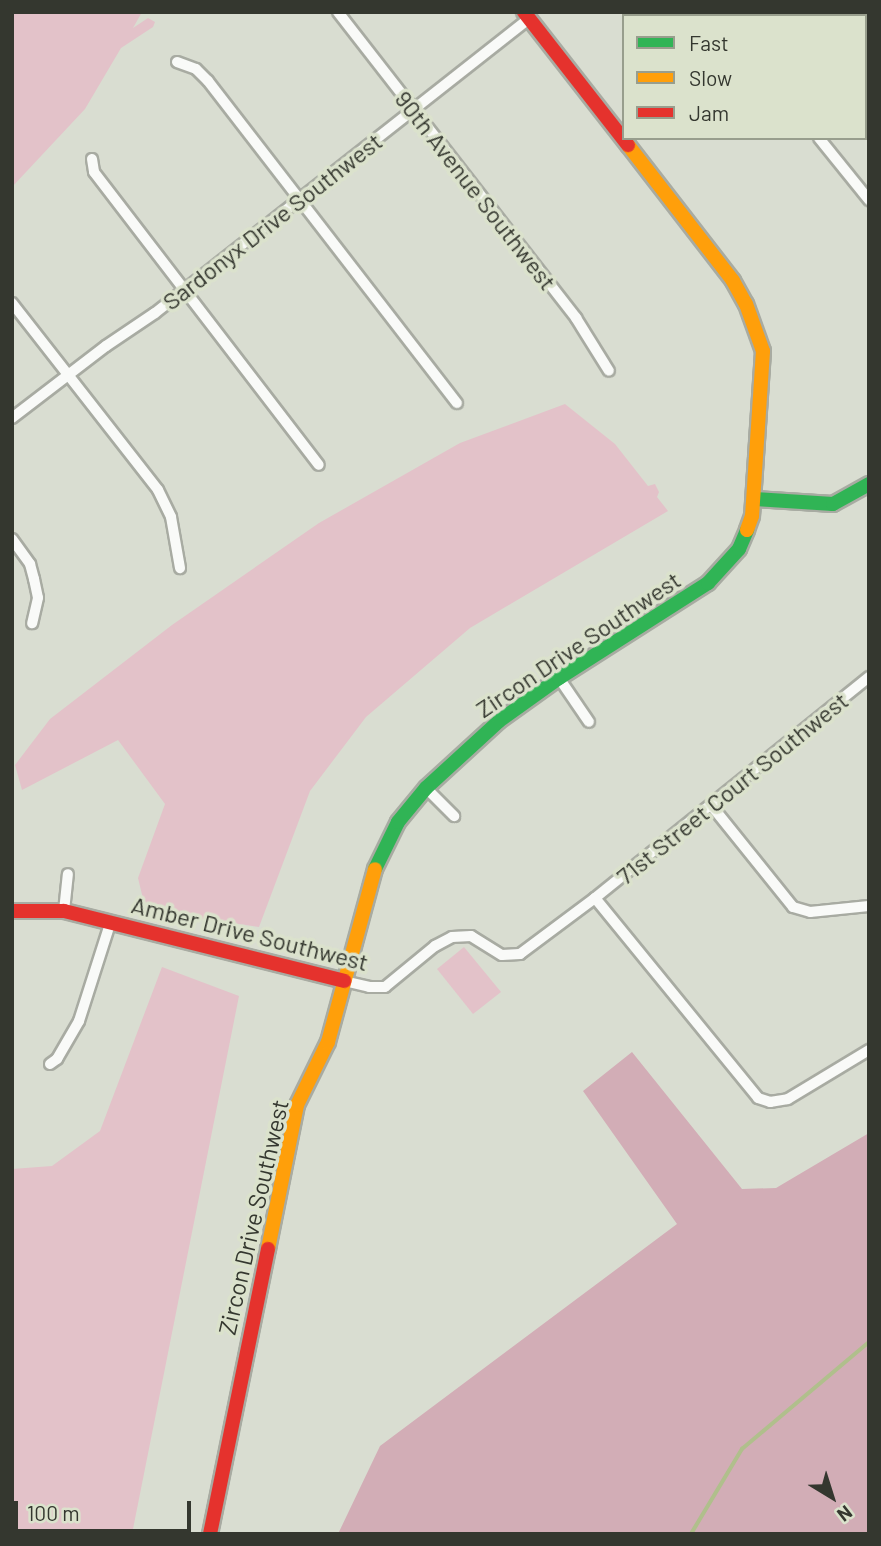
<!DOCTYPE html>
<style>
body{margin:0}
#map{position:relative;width:881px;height:1546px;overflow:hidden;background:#d9ddd1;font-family:Barlow,sans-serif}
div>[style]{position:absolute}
.green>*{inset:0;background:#e3c2c9}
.forest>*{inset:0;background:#d2adb6}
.stream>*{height:3.5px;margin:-1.75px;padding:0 1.75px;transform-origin:1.75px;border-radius:1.75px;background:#b0bf8c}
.roads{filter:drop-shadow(2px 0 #a8aba2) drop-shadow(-2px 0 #a8aba2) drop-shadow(0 2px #a8aba2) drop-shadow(0 -2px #a8aba2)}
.street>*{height:10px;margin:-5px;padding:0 5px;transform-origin:5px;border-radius:5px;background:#f9faf8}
.fast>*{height:14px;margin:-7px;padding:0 7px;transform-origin:7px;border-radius:7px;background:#30b455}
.slow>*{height:14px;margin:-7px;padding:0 7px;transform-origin:7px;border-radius:7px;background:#ff9f0a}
.jam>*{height:14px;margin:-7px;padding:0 7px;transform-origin:7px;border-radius:7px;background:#e5322d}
span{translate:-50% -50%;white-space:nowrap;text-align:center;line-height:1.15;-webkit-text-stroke:7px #dbe2cc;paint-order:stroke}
.street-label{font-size:24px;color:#34372f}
.frame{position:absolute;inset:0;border:14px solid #34372f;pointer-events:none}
.legend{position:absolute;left:622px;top:14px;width:245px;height:126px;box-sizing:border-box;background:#dbe2cc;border:2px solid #989e8d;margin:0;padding:9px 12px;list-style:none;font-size:21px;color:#34372f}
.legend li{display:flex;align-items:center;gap:14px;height:35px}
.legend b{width:35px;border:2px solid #989e8d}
.north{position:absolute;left:797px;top:1462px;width:70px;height:70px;-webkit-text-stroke:5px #dbe2cc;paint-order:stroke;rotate:142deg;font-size:19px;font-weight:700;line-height:28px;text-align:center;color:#34372f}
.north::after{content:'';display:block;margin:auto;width:24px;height:32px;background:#34372f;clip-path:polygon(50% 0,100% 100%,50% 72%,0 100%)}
.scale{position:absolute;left:14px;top:1501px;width:177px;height:32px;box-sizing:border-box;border:4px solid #34372f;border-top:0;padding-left:9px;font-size:21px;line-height:24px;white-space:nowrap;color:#34372f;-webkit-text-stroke:5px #dbe2cc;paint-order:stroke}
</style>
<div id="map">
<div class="green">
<div style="clip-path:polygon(12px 12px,142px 12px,133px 28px,148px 18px,155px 22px,153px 27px,121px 48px,85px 109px,12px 187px)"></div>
<div style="clip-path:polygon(565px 404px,615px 444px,648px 486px,655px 484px,659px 492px,657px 497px,668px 511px,470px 628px,366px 717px,310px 791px,259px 927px,146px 911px,138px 878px,165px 804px,118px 740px,22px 790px,15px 765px,50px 719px,172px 625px,319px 523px,460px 443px)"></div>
<div style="clip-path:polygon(464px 947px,501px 992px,473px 1014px,437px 969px)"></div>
<div style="clip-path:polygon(162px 967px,239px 996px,132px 1534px,12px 1534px,12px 1169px,52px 1166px,100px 1131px)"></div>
</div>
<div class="forest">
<div style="clip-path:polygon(632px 1052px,742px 1189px,776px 1188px,869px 1133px,869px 1534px,338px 1534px,380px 1446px,677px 1224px,583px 1091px)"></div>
</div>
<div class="stream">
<div style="left:691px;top:1534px;width:99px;rotate:-59deg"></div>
<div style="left:742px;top:1449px;width:166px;rotate:-40.1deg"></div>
</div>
<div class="roads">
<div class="street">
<div style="left:338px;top:12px;width:388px;rotate:52.1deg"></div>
<div style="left:576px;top:318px;width:62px;rotate:58.1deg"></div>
<div style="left:727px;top:12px;width:4px;rotate:63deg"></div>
<div style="left:177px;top:62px;width:20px;rotate:20deg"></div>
<div style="left:196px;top:69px;width:17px;rotate:45deg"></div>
<div style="left:208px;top:81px;width:407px;rotate:52.3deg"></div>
<div style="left:819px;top:138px;width:80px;rotate:51.1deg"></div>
<div style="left:92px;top:159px;width:13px;rotate:81deg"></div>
<div style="left:94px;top:172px;width:369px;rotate:52.5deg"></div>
<div style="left:12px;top:303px;width:237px;rotate:52deg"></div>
<div style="left:158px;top:490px;width:30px;rotate:64deg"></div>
<div style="left:171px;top:517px;width:52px;rotate:80deg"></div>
<div style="left:12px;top:418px;width:118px;rotate:-37.5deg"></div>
<div style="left:106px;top:346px;width:59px;rotate:-34deg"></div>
<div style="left:155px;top:313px;width:476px;rotate:-38.2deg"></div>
<div style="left:12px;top:539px;width:31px;rotate:54deg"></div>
<div style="left:30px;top:564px;width:16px;rotate:75deg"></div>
<div style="left:34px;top:579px;width:19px;rotate:78deg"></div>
<div style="left:38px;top:598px;width:26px;rotate:103deg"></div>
<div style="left:559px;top:678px;width:53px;rotate:55.7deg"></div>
<div style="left:426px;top:788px;width:40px;rotate:45deg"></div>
<div style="left:711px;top:805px;width:131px;rotate:51.2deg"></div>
<div style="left:793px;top:907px;width:18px;rotate:16deg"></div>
<div style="left:810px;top:912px;width:59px;rotate:-5.8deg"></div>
<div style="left:595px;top:898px;width:258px;rotate:50.8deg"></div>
<div style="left:758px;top:1098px;width:13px;rotate:18deg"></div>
<div style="left:770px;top:1102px;width:18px;rotate:-9deg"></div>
<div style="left:788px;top:1099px;width:95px;rotate:-31.2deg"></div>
<div style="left:64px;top:911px;width:37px;rotate:-84deg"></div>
<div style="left:344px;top:981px;width:26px;rotate:13deg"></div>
<div style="left:369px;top:987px;width:16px"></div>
<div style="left:385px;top:987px;width:65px;rotate:-39.4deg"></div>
<div style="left:435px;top:946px;width:19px;rotate:-28deg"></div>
<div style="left:452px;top:937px;width:19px;rotate:-3deg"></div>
<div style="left:471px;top:936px;width:36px;rotate:32deg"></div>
<div style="left:502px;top:955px;width:18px;rotate:-3deg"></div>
<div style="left:520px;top:954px;width:94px;rotate:-36.7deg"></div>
<div style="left:595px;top:898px;width:352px;rotate:-38.9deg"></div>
<div style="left:50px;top:1064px;width:9px;rotate:-36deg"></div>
<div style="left:57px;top:1059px;width:44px;rotate:-59.9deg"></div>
<div style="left:79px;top:1021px;width:105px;rotate:-72.3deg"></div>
</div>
<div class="fast">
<div style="left:755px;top:499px;width:78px;rotate:3.7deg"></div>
<div style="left:833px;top:504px;width:41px;rotate:-29.1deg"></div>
<div style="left:375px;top:869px;width:52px;rotate:-63.9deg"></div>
<div style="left:398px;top:822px;width:44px;rotate:-50.5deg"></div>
<div style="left:426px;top:788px;width:99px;rotate:-42.5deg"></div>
<div style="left:499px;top:721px;width:74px;rotate:-35.6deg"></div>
<div style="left:559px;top:678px;width:177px;rotate:-32.5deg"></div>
<div style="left:708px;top:583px;width:46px;rotate:-47.6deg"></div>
<div style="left:739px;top:549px;width:21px;rotate:-67deg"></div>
</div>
<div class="slow">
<div style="left:628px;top:145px;width:172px;rotate:52.3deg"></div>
<div style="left:733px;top:281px;width:26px;rotate:61deg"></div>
<div style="left:746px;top:304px;width:50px;rotate:70.1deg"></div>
<div style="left:763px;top:351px;width:165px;rotate:93.8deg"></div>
<div style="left:752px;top:516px;width:15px;rotate:110deg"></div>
<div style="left:268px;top:1249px;width:147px;rotate:-78.6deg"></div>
<div style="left:297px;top:1105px;width:70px;rotate:-63.8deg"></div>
<div style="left:328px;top:1042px;width:179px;rotate:-74.8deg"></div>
</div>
<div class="jam">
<div style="left:524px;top:12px;width:169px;rotate:52deg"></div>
<div style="left:12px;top:911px;width:52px"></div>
<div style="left:64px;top:911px;width:289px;rotate:14deg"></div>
<div style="left:210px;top:1534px;width:291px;rotate:-78.5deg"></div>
</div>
</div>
<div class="street-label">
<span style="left:476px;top:190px;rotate:52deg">90th Avenue Southwest</span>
<span style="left:272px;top:221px;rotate:-38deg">Sardonyx Drive Southwest</span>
<span style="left:578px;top:644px;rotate:-34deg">Zircon Drive Southwest</span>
<span style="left:732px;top:788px;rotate:-39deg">71st Street Court Southwest</span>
<span style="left:250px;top:933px;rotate:14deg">Amber Drive Southwest</span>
<span style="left:253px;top:1217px;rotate:-77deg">Zircon Drive Southwest</span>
</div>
<div class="frame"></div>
<ul class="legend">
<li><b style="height:9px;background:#30b455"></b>Fast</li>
<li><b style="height:9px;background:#ff9f0a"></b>Slow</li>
<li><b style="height:9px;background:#e5322d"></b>Jam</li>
</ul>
<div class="north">N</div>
<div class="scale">100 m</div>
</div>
